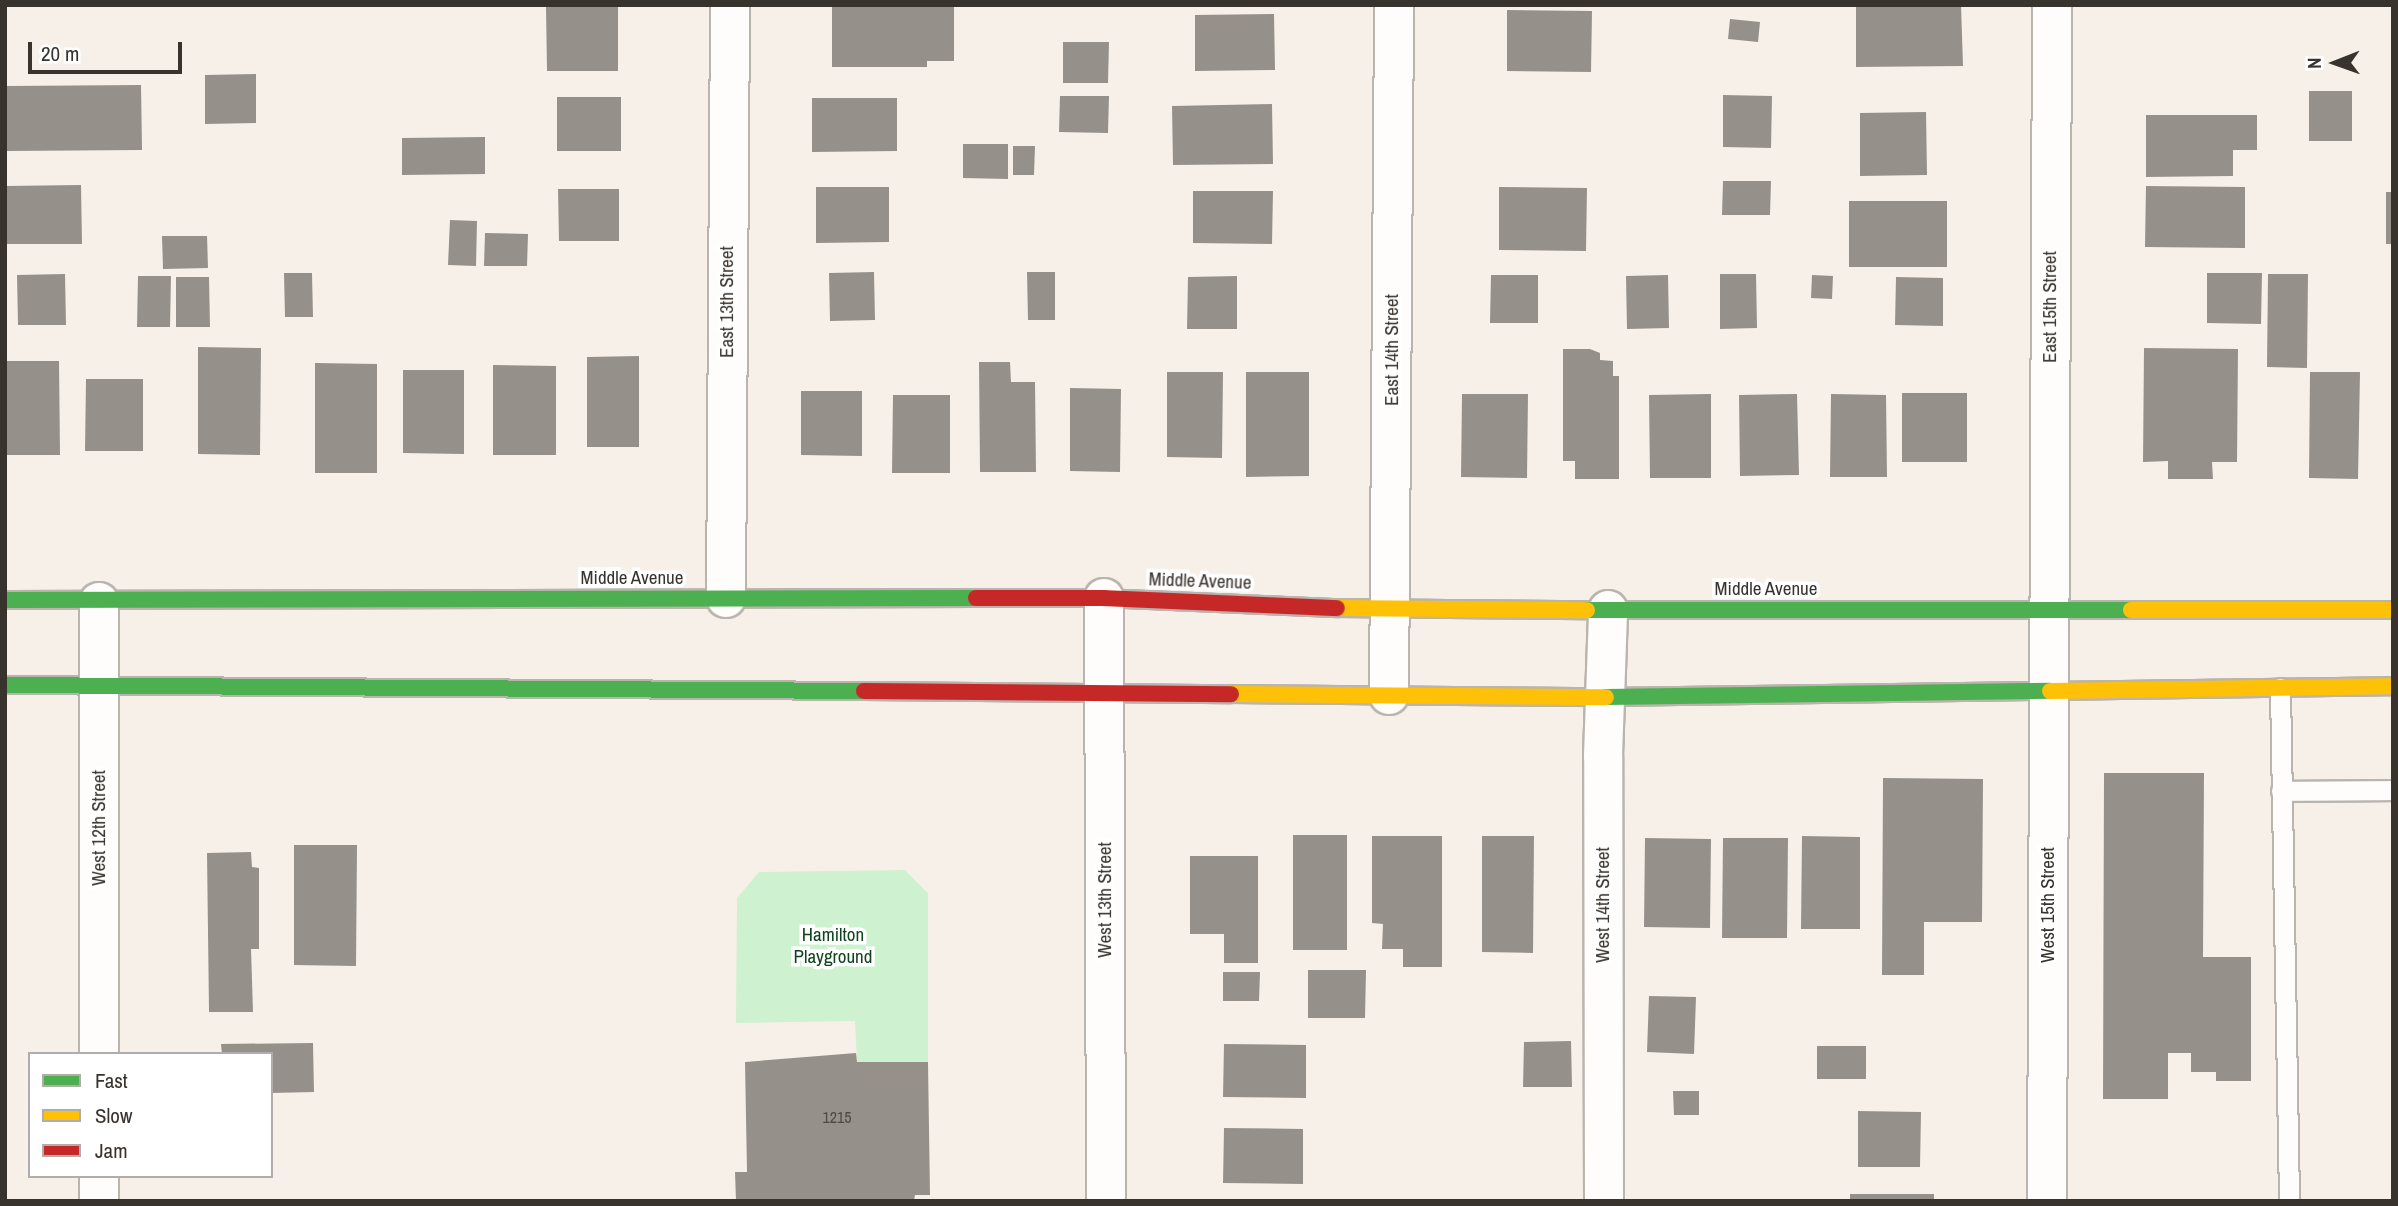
<!DOCTYPE html>
<style>
body{margin:0}
#map{position:relative;width:2398px;height:1206px;overflow:hidden;background:#f7f0e9;font-family:"Archivo Narrow",sans-serif}
div>[style]{position:absolute}
.green>*{inset:0;background:#cef1cf}
.building>*{inset:0;background:#96908b}
.roads{filter:drop-shadow(2px 0 #bab4ae) drop-shadow(-2px 0 #bab4ae) drop-shadow(0 2px #bab4ae) drop-shadow(0 -2px #bab4ae)}
.lane>*{height:19px;margin:-9.5px;padding:0 9.5px;transform-origin:9.5px;border-radius:9.5px;background:#fefdfc}
.street>*{height:38px;margin:-19px;padding:0 19px;transform-origin:19px;border-radius:19px;background:#fefdfc}
.fast>*{height:16px;margin:-8px;padding:0 8px;transform-origin:8px;border-radius:8px;background:#4caf50}
.slow>*{height:16px;margin:-8px;padding:0 8px;transform-origin:8px;border-radius:8px;background:#ffc107}
.jam>*{height:16px;margin:-8px;padding:0 8px;transform-origin:8px;border-radius:8px;background:#c62828}
span{translate:-50% -50%;white-space:nowrap;text-align:center;line-height:1.15;-webkit-text-stroke:7px #fff;paint-order:stroke}
.number-label{font-size:16px;color:#504a44}
.number-label span{-webkit-text-stroke-width:0}
.street-label{font-size:19px;color:#39332d}
.park-label{font-size:19px;color:#0f441f}
.frame{position:absolute;inset:0;border:7px solid #39332d;pointer-events:none}
.legend{position:absolute;left:28px;top:1052px;width:245px;height:126px;box-sizing:border-box;background:#fff;border:2px solid #b0adab;margin:0;padding:9px 12px;list-style:none;font-size:21px;color:#39332d}
.legend li{display:flex;align-items:center;gap:14px;height:35px}
.legend b{width:35px;border:2px solid #b0adab}
.north{position:absolute;left:2300px;top:28px;width:70px;height:70px;-webkit-text-stroke:5px #fff;paint-order:stroke;rotate:269deg;font-size:19px;font-weight:700;line-height:28px;text-align:center;color:#39332d}
.north::after{content:'';display:block;margin:auto;width:24px;height:32px;background:#39332d;clip-path:polygon(50% 0,100% 100%,50% 72%,0 100%)}
.scale{position:absolute;left:28px;top:42px;width:154px;height:32px;box-sizing:border-box;border:4px solid #39332d;border-top:0;padding-left:9px;font-size:21px;line-height:24px;white-space:nowrap;color:#39332d;-webkit-text-stroke:5px #fff;paint-order:stroke}
</style>
<div id="map">
<div class="green">
<div style="clip-path:polygon(905px 870px,928px 893px,928px 1062px,857px 1062px,855px 1021px,736px 1023px,737px 898px,759px 872px)"></div>
</div>
<div class="building">
<div style="clip-path:polygon(832px 5px,954px 6px,954px 61px,927px 61px,927px 67px,832px 67px)"></div>
<div style="clip-path:polygon(1856px 5px,1961px 5px,1963px 66px,1856px 67px)"></div>
<div style="clip-path:polygon(546px 7px,618px 7px,618px 71px,547px 71px)"></div>
<div style="clip-path:polygon(1507px 10px,1592px 11px,1591px 72px,1507px 71px)"></div>
<div style="clip-path:polygon(1274px 14px,1275px 70px,1195px 71px,1195px 15px)"></div>
<div style="clip-path:polygon(1730px 19px,1760px 22px,1758px 42px,1728px 39px)"></div>
<div style="clip-path:polygon(1063px 42px,1109px 42px,1108px 83px,1063px 83px)"></div>
<div style="clip-path:polygon(256px 74px,256px 123px,205px 124px,205px 75px)"></div>
<div style="clip-path:polygon(141px 85px,142px 150px,7px 151px,6px 86px)"></div>
<div style="clip-path:polygon(2309px 91px,2352px 91px,2352px 141px,2309px 141px)"></div>
<div style="clip-path:polygon(1723px 95px,1772px 96px,1771px 148px,1723px 147px)"></div>
<div style="clip-path:polygon(1060px 96px,1109px 96px,1108px 133px,1059px 132px)"></div>
<div style="clip-path:polygon(557px 97px,621px 97px,621px 151px,557px 151px)"></div>
<div style="clip-path:polygon(812px 98px,897px 98px,897px 151px,812px 152px)"></div>
<div style="clip-path:polygon(1272px 104px,1273px 164px,1173px 165px,1172px 106px)"></div>
<div style="clip-path:polygon(1926px 112px,1927px 175px,1860px 176px,1860px 113px)"></div>
<div style="clip-path:polygon(2146px 115px,2257px 115px,2257px 150px,2233px 150px,2233px 176px,2146px 177px)"></div>
<div style="clip-path:polygon(485px 137px,485px 174px,402px 175px,402px 138px)"></div>
<div style="clip-path:polygon(963px 144px,1008px 144px,1008px 179px,963px 178px)"></div>
<div style="clip-path:polygon(1013px 146px,1035px 146px,1034px 175px,1013px 175px)"></div>
<div style="clip-path:polygon(1723px 181px,1771px 181px,1770px 215px,1722px 215px)"></div>
<div style="clip-path:polygon(81px 185px,82px 244px,5px 244px,5px 186px)"></div>
<div style="clip-path:polygon(2146px 186px,2245px 187px,2245px 248px,2145px 247px)"></div>
<div style="clip-path:polygon(816px 187px,889px 187px,889px 242px,816px 243px)"></div>
<div style="clip-path:polygon(1499px 187px,1587px 188px,1586px 251px,1499px 250px)"></div>
<div style="clip-path:polygon(558px 189px,619px 189px,619px 241px,559px 241px)"></div>
<div style="clip-path:polygon(1193px 191px,1273px 191px,1272px 244px,1193px 243px)"></div>
<div style="clip-path:polygon(2386px 192px,2393px 192px,2393px 244px,2386px 244px)"></div>
<div style="clip-path:polygon(1849px 201px,1947px 201px,1947px 267px,1849px 267px)"></div>
<div style="clip-path:polygon(450px 220px,477px 221px,476px 266px,448px 265px)"></div>
<div style="clip-path:polygon(485px 233px,528px 234px,527px 266px,484px 266px)"></div>
<div style="clip-path:polygon(162px 236px,207px 236px,208px 268px,163px 269px)"></div>
<div style="clip-path:polygon(874px 272px,875px 320px,830px 321px,829px 273px)"></div>
<div style="clip-path:polygon(1027px 272px,1055px 272px,1055px 320px,1028px 320px)"></div>
<div style="clip-path:polygon(284px 273px,312px 273px,313px 317px,285px 317px)"></div>
<div style="clip-path:polygon(2207px 273px,2262px 273px,2261px 324px,2207px 323px)"></div>
<div style="clip-path:polygon(65px 274px,66px 325px,18px 325px,17px 275px)"></div>
<div style="clip-path:polygon(1720px 274px,1756px 274px,1757px 328px,1720px 329px)"></div>
<div style="clip-path:polygon(2268px 274px,2308px 274px,2307px 368px,2267px 367px)"></div>
<div style="clip-path:polygon(1491px 275px,1538px 275px,1538px 323px,1490px 323px)"></div>
<div style="clip-path:polygon(1668px 275px,1669px 328px,1627px 329px,1626px 276px)"></div>
<div style="clip-path:polygon(1812px 275px,1833px 276px,1832px 299px,1811px 298px)"></div>
<div style="clip-path:polygon(138px 276px,171px 276px,170px 327px,137px 327px)"></div>
<div style="clip-path:polygon(1237px 276px,1237px 329px,1187px 329px,1188px 277px)"></div>
<div style="clip-path:polygon(176px 277px,209px 277px,210px 327px,176px 327px)"></div>
<div style="clip-path:polygon(1896px 277px,1943px 278px,1943px 326px,1895px 325px)"></div>
<div style="clip-path:polygon(198px 347px,261px 348px,260px 455px,198px 454px)"></div>
<div style="clip-path:polygon(2144px 348px,2238px 349px,2237px 462px,2212px 462px,2213px 479px,2168px 479px,2168px 461px,2143px 462px)"></div>
<div style="clip-path:polygon(1563px 349px,1590px 349px,1600px 353px,1600px 360px,1613px 361px,1613px 376px,1619px 376px,1619px 479px,1575px 479px,1575px 461px,1563px 461px)"></div>
<div style="clip-path:polygon(639px 356px,639px 447px,587px 447px,587px 357px)"></div>
<div style="clip-path:polygon(5px 361px,59px 361px,60px 455px,5px 455px)"></div>
<div style="clip-path:polygon(979px 362px,1010px 362px,1011px 382px,1035px 382px,1036px 472px,980px 472px)"></div>
<div style="clip-path:polygon(315px 363px,377px 364px,377px 473px,315px 473px)"></div>
<div style="clip-path:polygon(493px 365px,556px 366px,556px 455px,493px 455px)"></div>
<div style="clip-path:polygon(403px 370px,464px 370px,464px 454px,403px 453px)"></div>
<div style="clip-path:polygon(1167px 372px,1223px 372px,1222px 458px,1167px 457px)"></div>
<div style="clip-path:polygon(1246px 372px,1309px 372px,1309px 476px,1246px 477px)"></div>
<div style="clip-path:polygon(2310px 372px,2360px 372px,2358px 479px,2309px 478px)"></div>
<div style="clip-path:polygon(86px 379px,143px 379px,143px 451px,85px 451px)"></div>
<div style="clip-path:polygon(1070px 388px,1121px 389px,1120px 472px,1070px 471px)"></div>
<div style="clip-path:polygon(801px 391px,862px 391px,862px 456px,801px 455px)"></div>
<div style="clip-path:polygon(1902px 393px,1967px 393px,1967px 462px,1902px 462px)"></div>
<div style="clip-path:polygon(1462px 394px,1528px 394px,1527px 478px,1461px 477px)"></div>
<div style="clip-path:polygon(1711px 394px,1711px 478px,1650px 478px,1649px 395px)"></div>
<div style="clip-path:polygon(1797px 394px,1799px 475px,1740px 476px,1739px 395px)"></div>
<div style="clip-path:polygon(1831px 394px,1886px 395px,1887px 477px,1830px 477px)"></div>
<div style="clip-path:polygon(893px 395px,950px 395px,950px 473px,892px 473px)"></div>
<div style="clip-path:polygon(2104px 773px,2204px 773px,2203px 957px,2251px 957px,2251px 1081px,2216px 1081px,2216px 1072px,2191px 1072px,2191px 1053px,2168px 1053px,2168px 1099px,2103px 1099px)"></div>
<div style="clip-path:polygon(1883px 778px,1983px 779px,1982px 922px,1924px 922px,1924px 975px,1882px 975px)"></div>
<div style="clip-path:polygon(1293px 835px,1347px 835px,1347px 950px,1293px 950px)"></div>
<div style="clip-path:polygon(1372px 836px,1442px 836px,1442px 967px,1403px 967px,1403px 949px,1382px 949px,1383px 924px,1372px 923px)"></div>
<div style="clip-path:polygon(1482px 836px,1534px 836px,1533px 953px,1482px 952px)"></div>
<div style="clip-path:polygon(1802px 836px,1860px 837px,1860px 929px,1801px 929px)"></div>
<div style="clip-path:polygon(1645px 838px,1711px 839px,1710px 928px,1644px 927px)"></div>
<div style="clip-path:polygon(1723px 838px,1788px 838px,1787px 938px,1722px 938px)"></div>
<div style="clip-path:polygon(294px 845px,357px 845px,356px 966px,294px 965px)"></div>
<div style="clip-path:polygon(251px 852px,252px 867px,259px 868px,259px 949px,251px 949px,253px 1012px,209px 1012px,207px 853px)"></div>
<div style="clip-path:polygon(1190px 856px,1258px 856px,1258px 963px,1224px 963px,1224px 934px,1190px 934px)"></div>
<div style="clip-path:polygon(1308px 970px,1366px 970px,1365px 1018px,1308px 1018px)"></div>
<div style="clip-path:polygon(1223px 972px,1260px 972px,1259px 1001px,1223px 1001px)"></div>
<div style="clip-path:polygon(1649px 996px,1696px 997px,1694px 1054px,1647px 1052px)"></div>
<div style="clip-path:polygon(1571px 1041px,1572px 1087px,1523px 1087px,1524px 1042px)"></div>
<div style="clip-path:polygon(313px 1043px,314px 1092px,271px 1093px,271px 1054px,222px 1054px,221px 1044px)"></div>
<div style="clip-path:polygon(1224px 1044px,1306px 1045px,1306px 1098px,1223px 1097px)"></div>
<div style="clip-path:polygon(1817px 1046px,1866px 1046px,1866px 1079px,1817px 1079px)"></div>
<div style="clip-path:polygon(856px 1053px,857px 1062px,928px 1062px,930px 1195px,915px 1195px,914px 1201px,736px 1201px,735px 1172px,747px 1172px,745px 1062px)"></div>
<div style="clip-path:polygon(1673px 1091px,1699px 1091px,1699px 1115px,1674px 1115px)"></div>
<div style="clip-path:polygon(1858px 1111px,1921px 1112px,1920px 1167px,1858px 1167px)"></div>
<div style="clip-path:polygon(1224px 1128px,1303px 1129px,1303px 1184px,1223px 1183px)"></div>
<div style="clip-path:polygon(1850px 1194px,1934px 1194px,1934px 1201px,1850px 1201px)"></div>
</div>
<div class="roads">
<div class="lane">
<div style="left:2280px;top:688px;width:513px;rotate:88.99deg"></div>
<div style="left:2281px;top:791px;width:112px;rotate:-0.5deg"></div>
</div>
<div class="street">
<div style="left:726px;top:598px;width:593px;rotate:-89.61deg"></div>
<div style="left:1104px;top:598px;width:603px;rotate:89.81deg"></div>
<div style="left:99px;top:602px;width:452px;rotate:90deg"></div>
<div style="left:1389px;top:695px;width:690px;rotate:-89.58deg"></div>
<div style="left:99px;top:1176px;width:25px;rotate:90deg"></div>
<div style="left:1604px;top:1201px;width:445px;rotate:-90.1deg"></div>
<div style="left:1603px;top:756px;width:146px;rotate:-88deg"></div>
<div style="left:2047px;top:1201px;width:1196px;rotate:-89.76deg"></div>
</div>
<div class="fast">
<div style="left:5px;top:600px;width:971px;rotate:-0.12deg"></div>
<div style="left:1587px;top:610px;width:544px"></div>
<div style="left:5px;top:685px;width:859px;rotate:0.4deg"></div>
<div style="left:1606px;top:697px;width:444px;rotate:-0.8deg"></div>
</div>
<div class="slow">
<div style="left:1337px;top:608px;width:250px;rotate:0.5deg"></div>
<div style="left:2131px;top:610px;width:262px"></div>
<div style="left:2050px;top:691px;width:343px;rotate:-0.8deg"></div>
<div style="left:1231px;top:694px;width:375px;rotate:0.5deg"></div>
</div>
<div class="jam">
<div style="left:976px;top:598px;width:128px"></div>
<div style="left:1104px;top:598px;width:233px;rotate:2.5deg"></div>
<div style="left:864px;top:691px;width:367px;rotate:0.5deg"></div>
</div>
</div>
<div class="number-label">
<span style="left:837px;top:1117px">1215</span>
</div>
<div class="street-label">
<span style="left:727px;top:302px;rotate:-90deg">East 13th Street</span>
<span style="left:2050px;top:307px;rotate:-90deg">East 15th Street</span>
<span style="left:1392px;top:350px;rotate:-90deg">East 14th Street</span>
<span style="left:632px;top:578px">Middle Avenue</span>
<span style="left:1200px;top:581px;rotate:2deg">Middle Avenue</span>
<span style="left:1766px;top:589px">Middle Avenue</span>
<span style="left:99px;top:828px;rotate:-90deg">West 12th Street</span>
<span style="left:1105px;top:900px;rotate:-90deg">West 13th Street</span>
<span style="left:1603px;top:905px;rotate:-90deg">West 14th Street</span>
<span style="left:2048px;top:905px;rotate:-90deg">West 15th Street</span>
</div>
<div class="park-label">
<span style="left:833px;top:946px">Hamilton<br>Playground</span>
</div>
<div class="frame"></div>
<ul class="legend">
<li><b style="height:9px;background:#4caf50"></b>Fast</li>
<li><b style="height:9px;background:#ffc107"></b>Slow</li>
<li><b style="height:9px;background:#c62828"></b>Jam</li>
</ul>
<div class="north">N</div>
<div class="scale">20 m</div>
</div>
